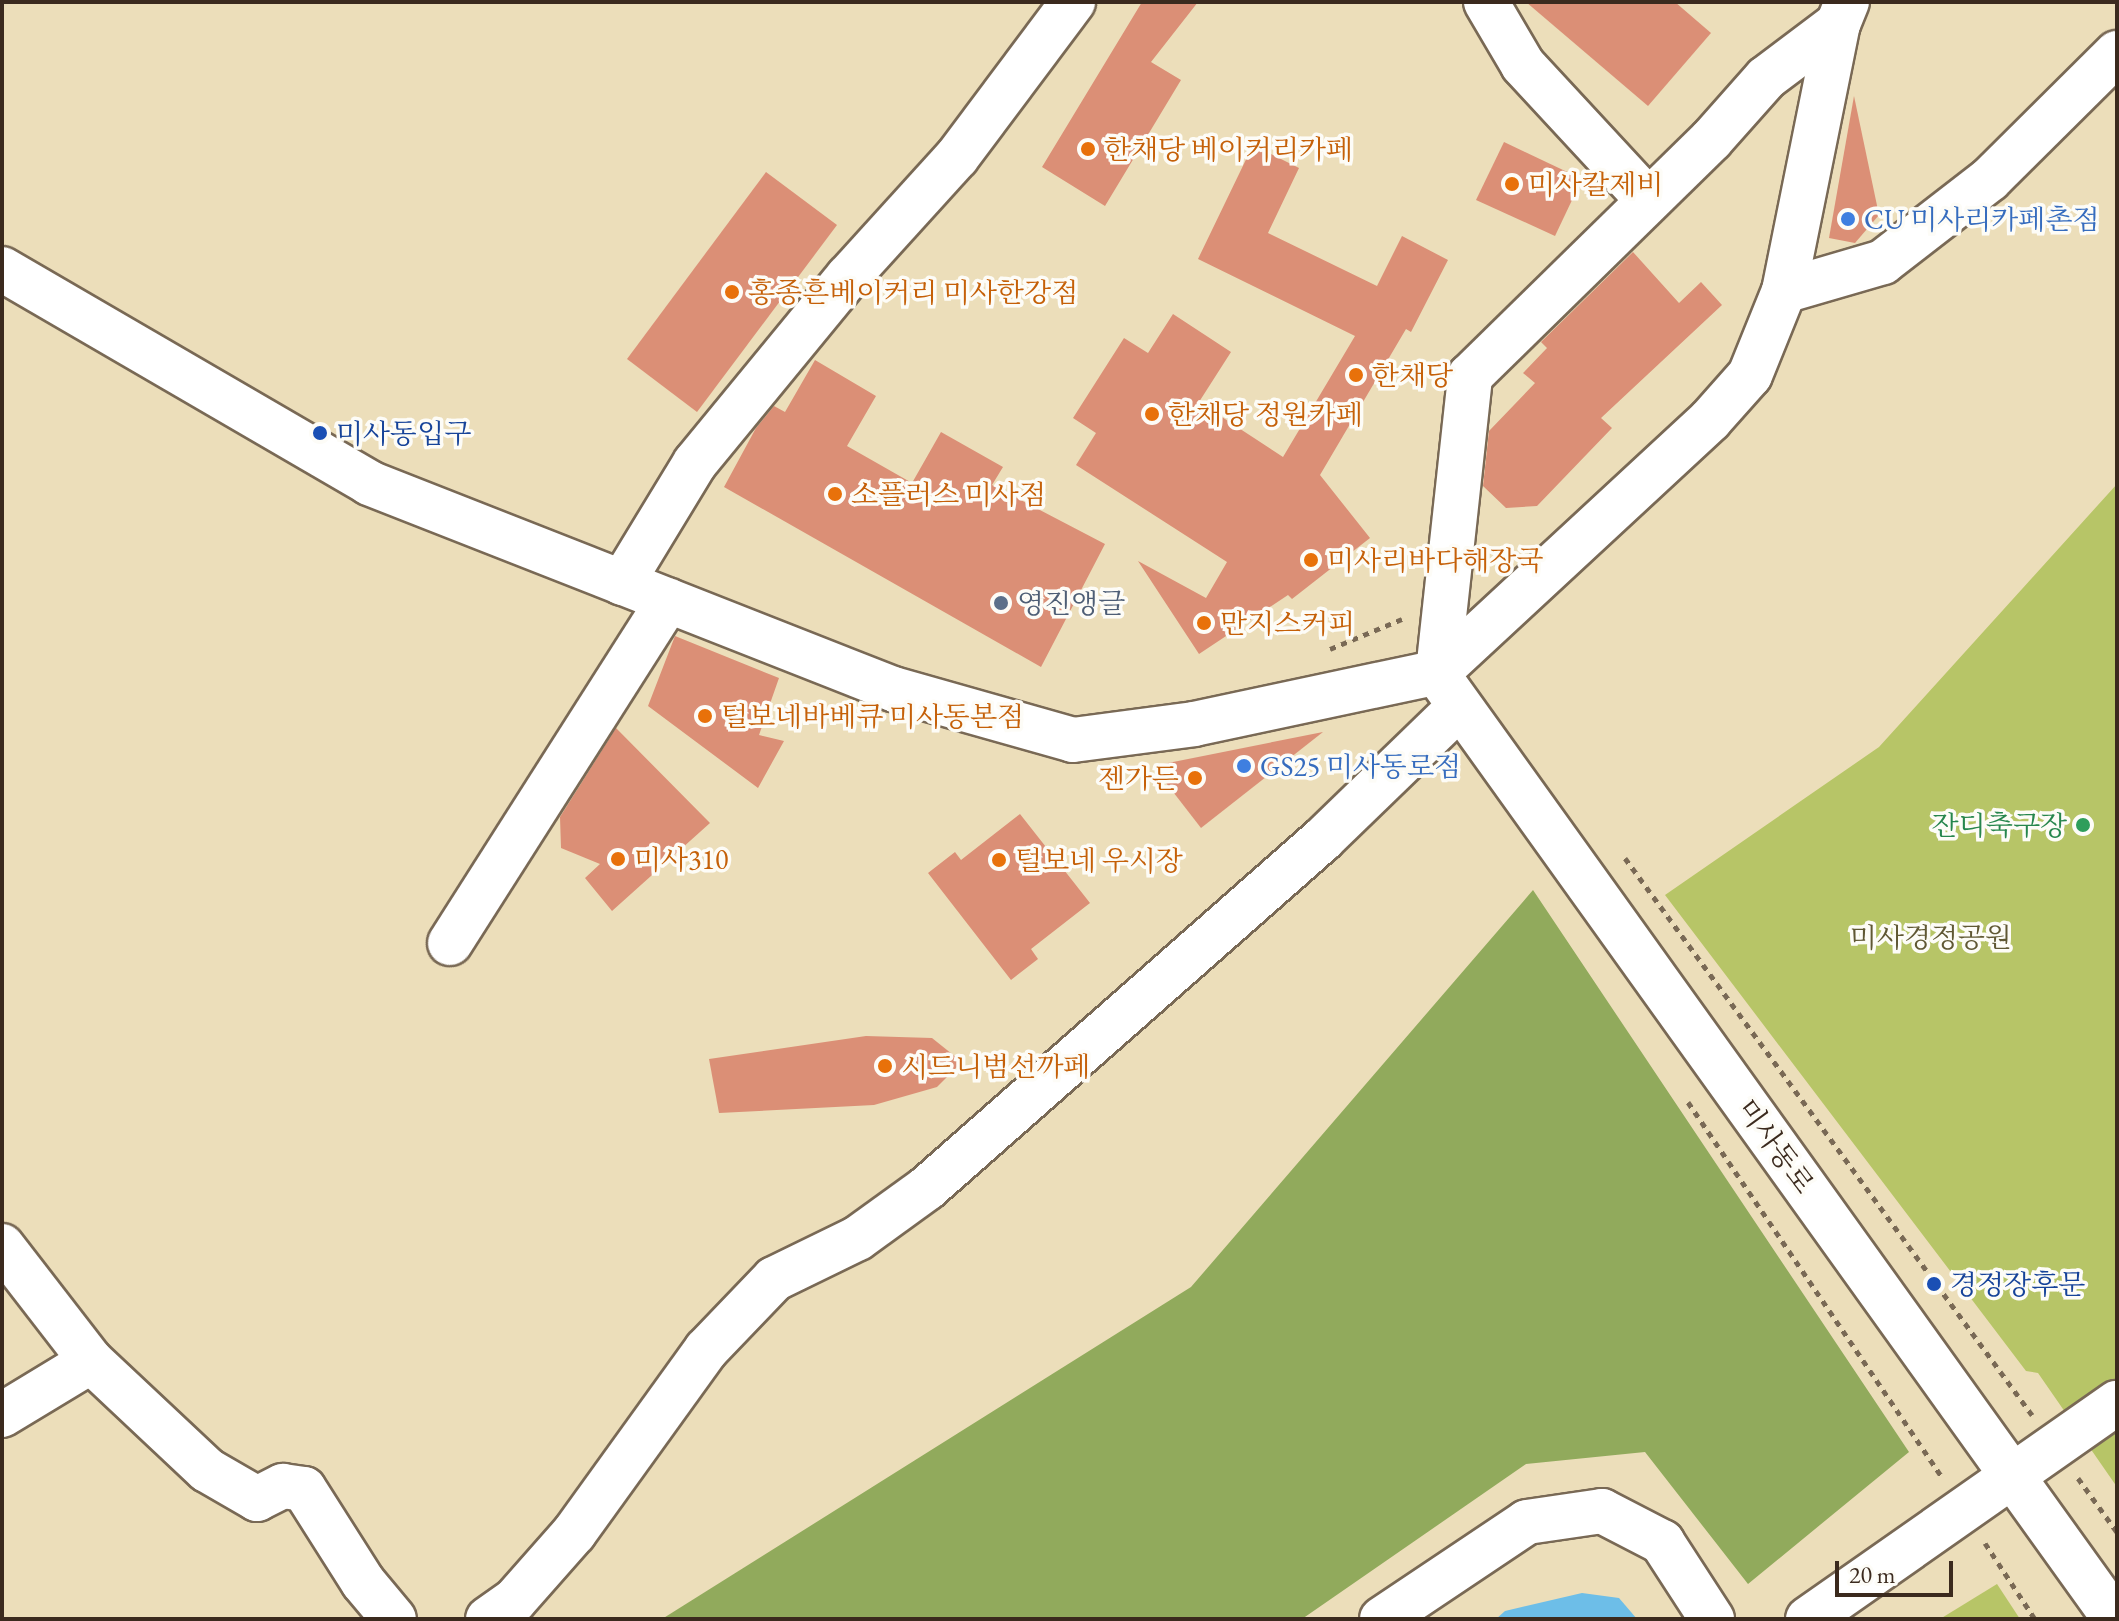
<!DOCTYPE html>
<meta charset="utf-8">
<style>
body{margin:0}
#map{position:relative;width:2119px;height:1621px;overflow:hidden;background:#ecdeba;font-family:"EB Garamond","Noto Serif KR",serif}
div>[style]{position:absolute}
.green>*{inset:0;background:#b7c567}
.forest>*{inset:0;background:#91aa5c}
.water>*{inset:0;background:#6dbee8}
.building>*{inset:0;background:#db8f76}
.path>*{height:5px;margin-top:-2.5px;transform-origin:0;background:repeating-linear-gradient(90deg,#796955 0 6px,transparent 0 12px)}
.roads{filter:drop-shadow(2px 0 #796955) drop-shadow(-2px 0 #796955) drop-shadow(0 2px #796955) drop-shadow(0 -2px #796955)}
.minor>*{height:44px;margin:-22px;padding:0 22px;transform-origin:22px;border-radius:22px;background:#fff}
.dots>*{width:22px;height:22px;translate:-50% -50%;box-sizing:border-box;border:4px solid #fdfcf7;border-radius:50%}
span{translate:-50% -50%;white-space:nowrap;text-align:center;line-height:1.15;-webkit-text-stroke:7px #fdfcf7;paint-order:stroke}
.food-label{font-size:28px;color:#c56008}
.left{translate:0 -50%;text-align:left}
.right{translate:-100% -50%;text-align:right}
.shop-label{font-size:28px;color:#366cbe}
.transit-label{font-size:28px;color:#164399}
.service-label{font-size:28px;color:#4e5e75}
.leisure-label{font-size:28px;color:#27864d}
.park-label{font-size:28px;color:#605834}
.street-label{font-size:28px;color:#3b2a1e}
.frame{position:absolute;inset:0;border:4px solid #3b2a1e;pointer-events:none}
.scale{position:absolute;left:1835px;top:1561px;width:118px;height:36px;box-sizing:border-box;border:4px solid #3b2a1e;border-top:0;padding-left:10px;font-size:24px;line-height:28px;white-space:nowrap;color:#3b2a1e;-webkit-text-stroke:6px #fdfcf7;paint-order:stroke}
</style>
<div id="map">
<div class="green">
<div style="clip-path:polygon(2117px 484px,2117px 1487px,2038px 1373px,2026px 1371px,1665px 895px,1879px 747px)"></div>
<div style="clip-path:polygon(1997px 1584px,2020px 1619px,1940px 1619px)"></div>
</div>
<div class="forest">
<div style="clip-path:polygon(1533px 890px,1909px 1452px,1748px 1584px,1645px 1452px,1526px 1464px,1302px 1619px,662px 1619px,1191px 1287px)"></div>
</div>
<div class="water">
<div style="clip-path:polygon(1582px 1593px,1619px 1598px,1637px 1619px,1496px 1619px,1505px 1611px)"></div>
</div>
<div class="building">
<div style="clip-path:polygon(1142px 2px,1198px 2px,1151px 62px,1181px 80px,1105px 206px,1042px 167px)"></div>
<div style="clip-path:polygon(1526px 2px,1675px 2px,1711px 33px,1648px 106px)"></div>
<div style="clip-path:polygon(1854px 96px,1879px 215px,1855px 243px,1829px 238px)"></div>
<div style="clip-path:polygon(1504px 142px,1582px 179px,1555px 236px,1476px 200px)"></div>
<div style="clip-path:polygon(1253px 145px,1299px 168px,1268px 233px,1377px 286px,1402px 236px,1448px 260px,1411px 332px,1406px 329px,1320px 475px,1370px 538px,1292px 599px,1288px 595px,1199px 654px,1138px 561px,1206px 598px,1227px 562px,1076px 465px,1096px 433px,1073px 418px,1124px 338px,1148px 353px,1173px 314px,1231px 352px,1199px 402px,1283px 457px,1355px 336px,1198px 259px)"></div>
<div style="clip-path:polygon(766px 172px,837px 225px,697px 412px,627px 359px)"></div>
<div style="clip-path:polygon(1633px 252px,1679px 303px,1701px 282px,1722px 305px,1601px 418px,1612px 428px,1537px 506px,1506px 508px,1483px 486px,1489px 431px,1535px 383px,1523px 373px,1547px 348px,1541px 342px)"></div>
<div style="clip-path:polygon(815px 360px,876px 396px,847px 446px,912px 483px,941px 432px,1003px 467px,992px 485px,1105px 544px,1041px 667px,724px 487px,756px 428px,774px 406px,785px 412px)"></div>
<div style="clip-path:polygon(675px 636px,779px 678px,759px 735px,784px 741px,758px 788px,648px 706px)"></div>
<div style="clip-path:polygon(616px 728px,710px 823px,612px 911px,585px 878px,600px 864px,561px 848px,560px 817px)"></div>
<div style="clip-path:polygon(1323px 732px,1201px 828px,1153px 766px)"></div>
<div style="clip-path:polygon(1020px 814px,1090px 903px,1031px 949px,1038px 959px,1011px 980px,928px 873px,955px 852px,961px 860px)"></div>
<div style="clip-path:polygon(866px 1036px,932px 1038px,962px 1062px,937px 1087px,874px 1105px,719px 1113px,709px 1059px)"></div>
</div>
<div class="path">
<div style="left:1330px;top:649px;width:78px;rotate:-22.6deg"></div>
<div style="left:1625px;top:858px;width:690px;rotate:53.84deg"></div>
<div style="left:1688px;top:1102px;width:454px;rotate:55.9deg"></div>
<div style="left:2078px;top:1478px;width:67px;rotate:54.2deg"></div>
<div style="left:1985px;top:1543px;width:91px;rotate:56.7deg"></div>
</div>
<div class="roads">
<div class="minor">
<div style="left:1486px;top:2px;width:73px;rotate:59.6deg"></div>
<div style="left:1523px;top:65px;width:184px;rotate:47.2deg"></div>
<div style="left:2px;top:269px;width:425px;rotate:30.2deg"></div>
<div style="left:369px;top:483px;width:563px;rotate:21.46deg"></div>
<div style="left:893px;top:689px;width:187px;rotate:15.8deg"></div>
<div style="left:1073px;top:740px;width:122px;rotate:-7.5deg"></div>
<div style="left:1194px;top:724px;width:249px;rotate:-12deg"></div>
<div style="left:1438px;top:672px;width:371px;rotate:-42.8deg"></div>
<div style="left:1710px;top:420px;width:60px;rotate:-48.4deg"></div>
<div style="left:1750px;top:375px;width:91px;rotate:-68deg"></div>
<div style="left:1784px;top:291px;width:272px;rotate:-78.6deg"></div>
<div style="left:1838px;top:24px;width:24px;rotate:-68deg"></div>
<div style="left:1784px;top:291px;width:103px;rotate:-16.3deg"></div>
<div style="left:1883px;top:262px;width:135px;rotate:-37.8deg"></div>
<div style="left:1990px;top:179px;width:179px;rotate:-44.8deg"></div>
<div style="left:622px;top:583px;width:140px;rotate:-58.7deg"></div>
<div style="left:695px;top:463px;width:241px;rotate:-50.6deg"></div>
<div style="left:848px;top:277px;width:162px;rotate:-47.8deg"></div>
<div style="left:957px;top:157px;width:194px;rotate:-53.2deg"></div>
<div style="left:1438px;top:672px;width:298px;rotate:-83.8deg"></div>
<div style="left:1470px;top:376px;width:337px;rotate:-44.4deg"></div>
<div style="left:1711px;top:140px;width:83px;rotate:-48.4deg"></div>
<div style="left:1766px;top:78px;width:90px;rotate:-36.9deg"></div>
<div style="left:1445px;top:685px;width:1149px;rotate:54.35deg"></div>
<div style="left:450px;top:943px;width:406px;rotate:-57.5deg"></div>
<div style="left:2px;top:1246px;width:145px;rotate:52.3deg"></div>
<div style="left:91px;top:1361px;width:159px;rotate:43.2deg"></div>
<div style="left:207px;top:1470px;width:58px;rotate:30.1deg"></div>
<div style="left:257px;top:1499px;width:29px;rotate:-27deg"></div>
<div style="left:283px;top:1486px;width:21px;rotate:8deg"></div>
<div style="left:304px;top:1489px;width:110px;rotate:57.6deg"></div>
<div style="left:363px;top:1582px;width:48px;rotate:50deg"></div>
<div style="left:2px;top:1415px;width:104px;rotate:-31.2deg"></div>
<div style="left:488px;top:1619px;width:32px;rotate:-35deg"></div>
<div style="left:514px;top:1601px;width:91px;rotate:-48.6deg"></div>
<div style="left:574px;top:1533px;width:226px;rotate:-54.2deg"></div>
<div style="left:706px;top:1350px;width:98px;rotate:-46.2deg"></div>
<div style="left:774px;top:1279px;width:93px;rotate:-26deg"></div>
<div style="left:858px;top:1238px;width:85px;rotate:-35.9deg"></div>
<div style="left:927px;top:1188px;width:528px;rotate:-41.39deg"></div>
<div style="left:1323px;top:839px;width:188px;rotate:-44.1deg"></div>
<div style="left:1382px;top:1619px;width:174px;rotate:-33.8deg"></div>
<div style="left:1527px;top:1522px;width:76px;rotate:-8.3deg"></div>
<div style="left:1602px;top:1511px;width:68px;rotate:27.3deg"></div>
<div style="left:1662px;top:1542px;width:92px;rotate:57deg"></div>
<div style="left:1808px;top:1619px;width:377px;rotate:-35deg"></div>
</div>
</div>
<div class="dots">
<div style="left:1088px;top:149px;background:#e8710a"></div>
<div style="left:1512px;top:184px;background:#e8710a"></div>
<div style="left:1848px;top:219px;background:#3f7fe0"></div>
<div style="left:732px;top:292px;background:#e8710a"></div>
<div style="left:1356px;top:375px;background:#e8710a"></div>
<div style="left:1152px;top:414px;background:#e8710a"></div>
<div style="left:320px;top:433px;background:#1a4fb4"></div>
<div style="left:835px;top:494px;background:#e8710a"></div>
<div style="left:1311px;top:560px;background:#e8710a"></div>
<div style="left:1001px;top:603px;background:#5c6f8a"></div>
<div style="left:1204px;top:623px;background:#e8710a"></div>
<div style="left:705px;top:716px;background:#e8710a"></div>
<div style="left:1244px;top:766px;background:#3f7fe0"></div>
<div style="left:1195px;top:778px;background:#e8710a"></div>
<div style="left:2083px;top:825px;background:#2e9e5b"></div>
<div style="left:618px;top:859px;background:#e8710a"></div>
<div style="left:999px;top:860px;background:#e8710a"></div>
<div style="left:885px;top:1066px;background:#e8710a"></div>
<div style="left:1934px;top:1284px;background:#1a4fb4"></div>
</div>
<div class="food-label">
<span class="left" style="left:1104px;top:149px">한채당 베이커리카페</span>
<span class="left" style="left:1528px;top:184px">미사칼제비</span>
<span class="left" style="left:748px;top:292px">홍종흔베이커리 미사한강점</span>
<span class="left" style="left:1372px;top:375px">한채당</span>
<span class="left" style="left:1168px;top:414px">한채당 정원카페</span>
<span class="left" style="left:851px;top:494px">소플러스 미사점</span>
<span class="left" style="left:1327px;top:560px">미사리바다해장국</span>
<span class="left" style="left:1220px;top:623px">만지스커피</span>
<span class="left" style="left:721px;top:716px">털보네바베큐 미사동본점</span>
<span class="right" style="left:1179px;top:778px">젠가든</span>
<span class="left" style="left:634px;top:859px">미사310</span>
<span class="left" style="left:1015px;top:860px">털보네 우시장</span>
<span class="left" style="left:901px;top:1066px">시드니범선까페</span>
</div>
<div class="shop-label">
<span class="left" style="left:1864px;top:219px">CU 미사리카페촌점</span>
<span class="left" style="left:1260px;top:766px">GS25 미사동로점</span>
</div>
<div class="transit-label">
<span class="left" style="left:336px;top:433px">미사동입구</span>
<span class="left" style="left:1950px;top:1284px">경정장후문</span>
</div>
<div class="service-label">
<span class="left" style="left:1017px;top:603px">영진앵글</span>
</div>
<div class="leisure-label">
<span class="right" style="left:2067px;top:825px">잔디축구장</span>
</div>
<div class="park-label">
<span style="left:1931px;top:937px">미사경정공원</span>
</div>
<div class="street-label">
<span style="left:1776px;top:1146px;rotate:54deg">미사동로</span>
</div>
<div class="frame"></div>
<div class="scale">20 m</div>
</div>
